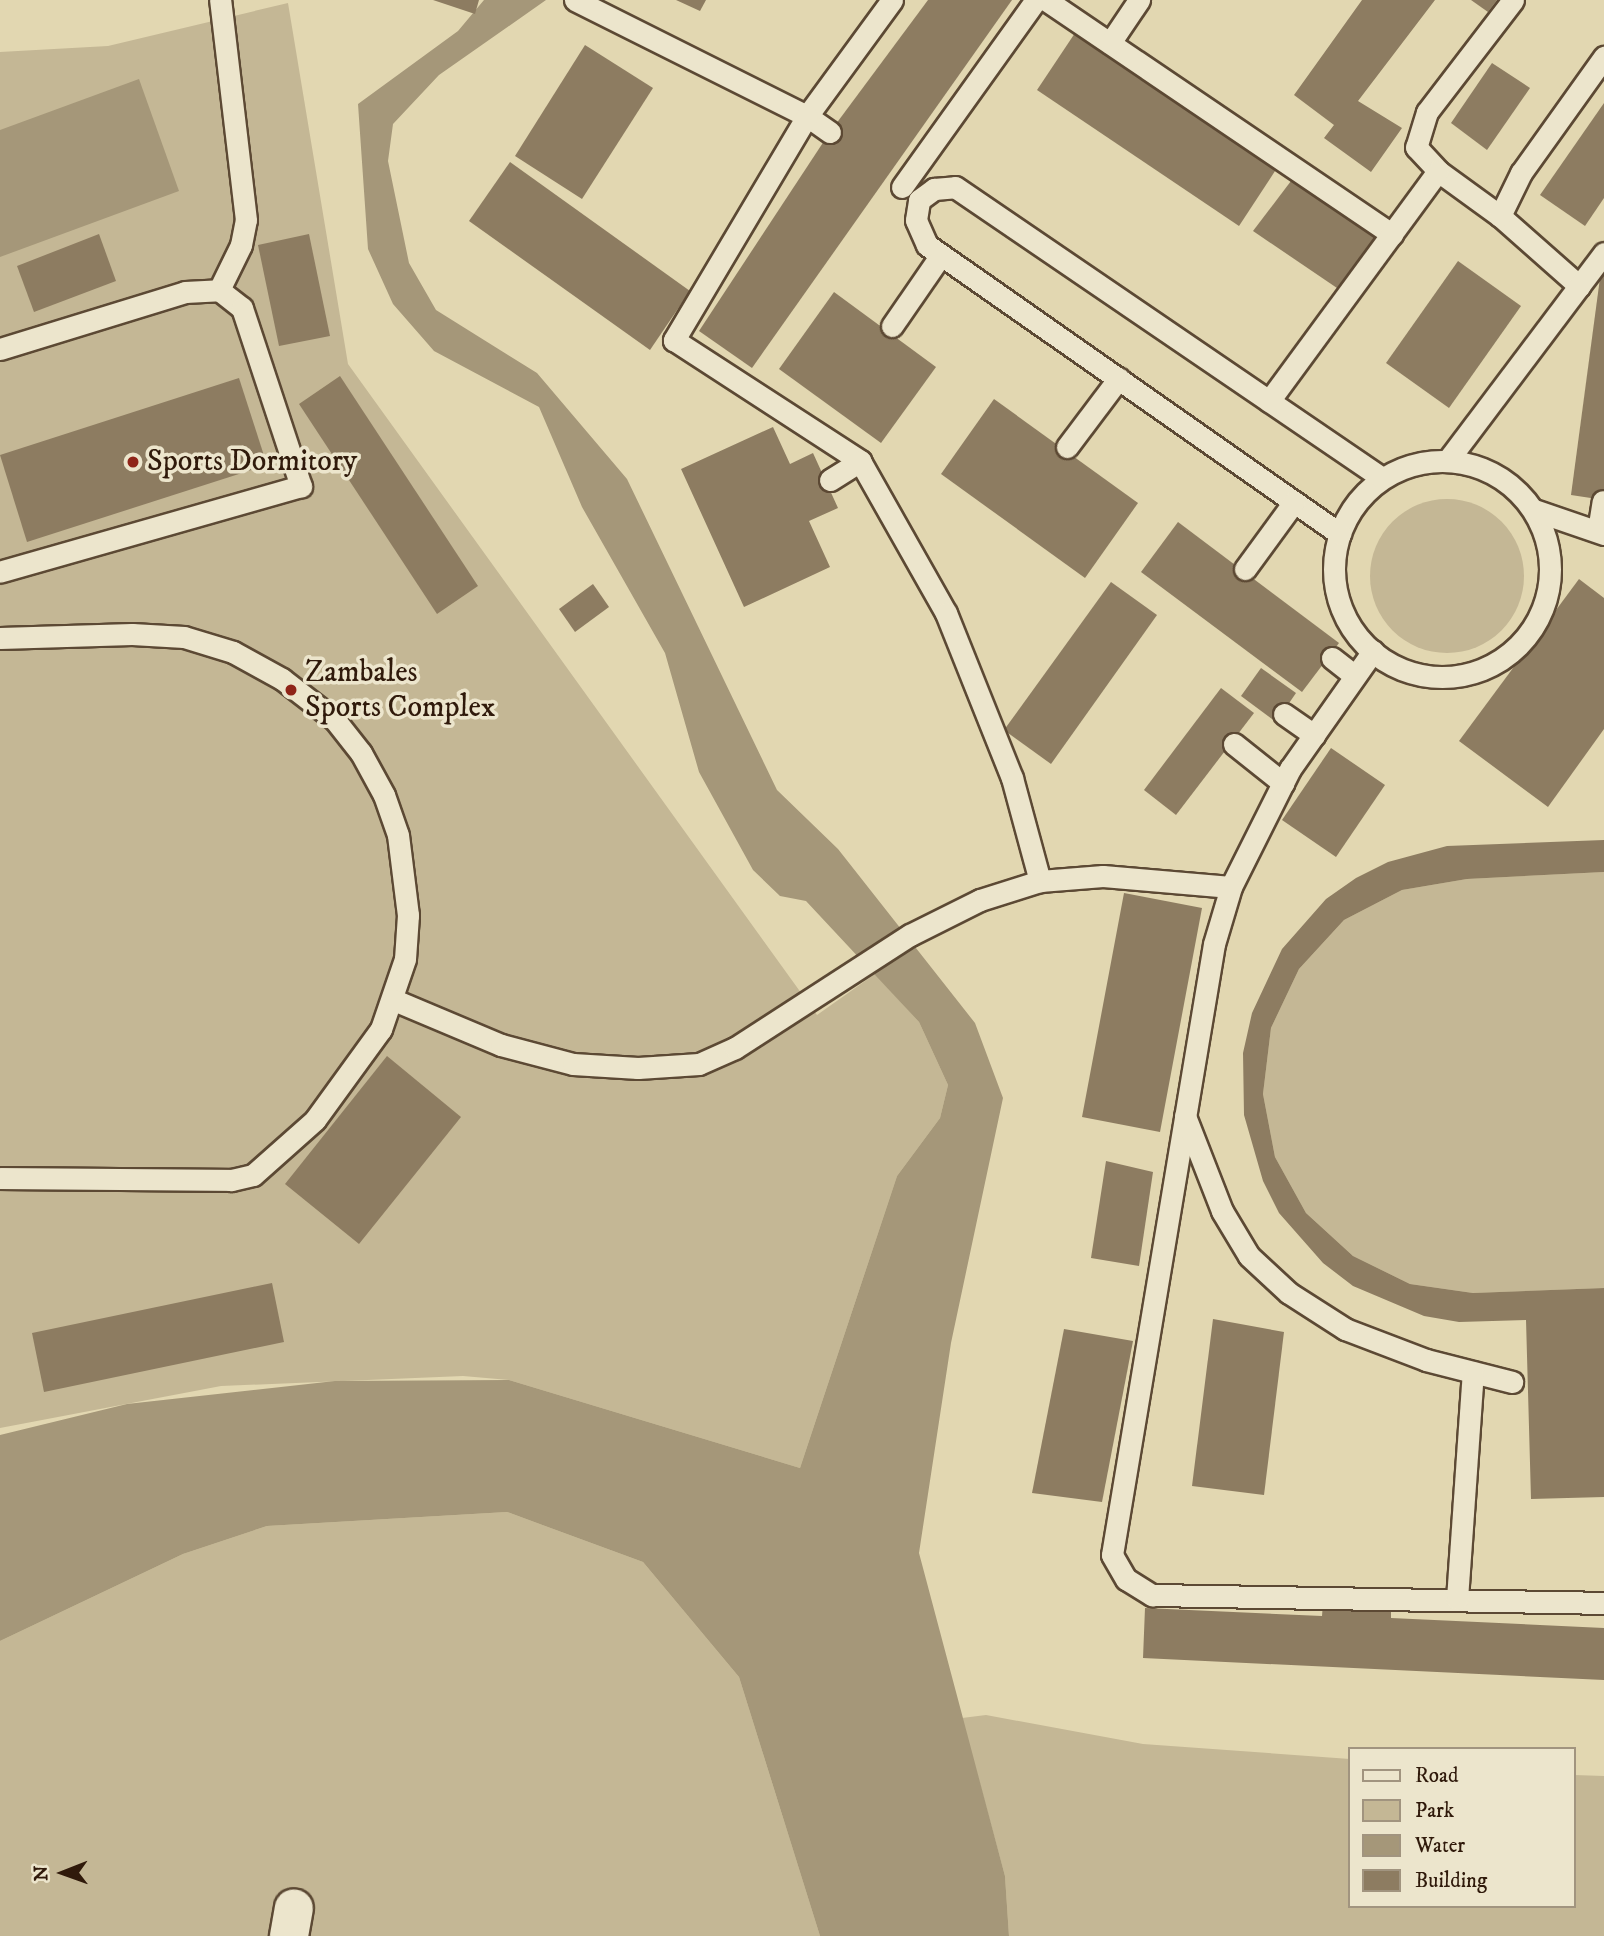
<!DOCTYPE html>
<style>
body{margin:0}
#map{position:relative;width:1604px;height:1936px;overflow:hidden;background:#e2d7b1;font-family:"IM FELL DW Pica",serif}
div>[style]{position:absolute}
.green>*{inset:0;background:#c4b795}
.round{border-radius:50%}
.water>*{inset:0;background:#a59779}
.building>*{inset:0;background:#8d7c61}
.roads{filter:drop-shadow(2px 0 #5c4934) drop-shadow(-2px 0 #5c4934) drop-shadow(0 2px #5c4934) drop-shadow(0 -2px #5c4934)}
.lane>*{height:21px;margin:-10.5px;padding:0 10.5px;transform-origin:10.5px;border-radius:10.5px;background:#ece5cc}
.lane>.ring{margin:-10.5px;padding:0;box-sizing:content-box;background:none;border:21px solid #ece5cc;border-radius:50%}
.street>*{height:38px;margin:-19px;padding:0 19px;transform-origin:19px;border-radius:19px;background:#ece5cc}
.dots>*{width:19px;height:19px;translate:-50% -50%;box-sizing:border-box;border:4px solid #ece5cc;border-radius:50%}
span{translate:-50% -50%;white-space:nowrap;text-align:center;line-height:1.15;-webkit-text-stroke:7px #ece5cc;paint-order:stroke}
.poi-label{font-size:30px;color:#301a0b}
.left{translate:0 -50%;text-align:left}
.legend{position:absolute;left:1348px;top:1747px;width:228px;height:161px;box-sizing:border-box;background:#ece5cc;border:2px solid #a1947f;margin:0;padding:9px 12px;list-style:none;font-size:21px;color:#301a0b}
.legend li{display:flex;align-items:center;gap:14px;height:35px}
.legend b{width:35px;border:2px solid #a1947f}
.north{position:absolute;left:28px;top:1838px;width:70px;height:70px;-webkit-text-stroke:5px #ece5cc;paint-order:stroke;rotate:269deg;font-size:19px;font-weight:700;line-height:28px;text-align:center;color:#301a0b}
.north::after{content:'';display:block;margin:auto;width:24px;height:32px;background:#301a0b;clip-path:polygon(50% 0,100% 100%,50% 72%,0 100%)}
</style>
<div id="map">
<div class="green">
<div style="clip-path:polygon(288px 3px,348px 364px,817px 1015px,875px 974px,919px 1022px,948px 1085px,940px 1118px,897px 1176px,800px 1468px,509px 1380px,463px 1376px,221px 1386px,0 1428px,0 52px,108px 46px)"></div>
<div class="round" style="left:1370px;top:499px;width:154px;height:154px"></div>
<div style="clip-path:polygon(1604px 872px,1604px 1288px,1473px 1293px,1410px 1284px,1353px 1256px,1306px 1213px,1275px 1157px,1263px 1094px,1271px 1028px,1299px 969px,1344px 920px,1402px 890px,1467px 879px)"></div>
<div style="clip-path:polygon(507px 1512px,643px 1562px,739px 1677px,820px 1936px,0 1936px,0 1641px,183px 1554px,267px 1526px)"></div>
<div style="clip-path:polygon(986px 1715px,1143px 1744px,1350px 1759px,1350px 1906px,1574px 1906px,1574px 1775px,1604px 1776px,1604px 1936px,1009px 1936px,1005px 1876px,962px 1718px)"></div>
</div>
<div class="water">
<div style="clip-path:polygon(484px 0,546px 0,439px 75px,393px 124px,388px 161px,409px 263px,436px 310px,537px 373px,627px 479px,777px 790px,838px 849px,975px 1023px,1003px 1098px,951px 1343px,919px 1553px,1005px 1876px,1009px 1936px,820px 1936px,739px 1677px,643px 1562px,507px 1512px,267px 1526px,183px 1554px,0 1641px,0 1435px,127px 1404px,335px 1381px,509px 1380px,800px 1468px,897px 1176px,940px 1118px,948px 1085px,919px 1022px,806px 901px,780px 896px,753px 870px,699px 772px,665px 653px,582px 507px,539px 407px,434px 351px,393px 304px,368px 249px,358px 104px,458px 31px)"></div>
<div style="clip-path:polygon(139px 79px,179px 191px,0 257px,0 130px)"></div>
</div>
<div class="building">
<div style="clip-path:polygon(433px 0,479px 0,475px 14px)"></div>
<div style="clip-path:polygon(676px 0,706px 0,700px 11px)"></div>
<div style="clip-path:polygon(928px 0,1012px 0,752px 368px,699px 331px,830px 132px)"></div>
<div style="clip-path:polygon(1362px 0,1435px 0,1358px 101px,1402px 128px,1371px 172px,1324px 138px,1334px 125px,1294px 95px)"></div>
<div style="clip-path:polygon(1471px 0,1497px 0,1488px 12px)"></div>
<div style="clip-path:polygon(1075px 33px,1277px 168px,1239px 226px,1037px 90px)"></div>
<div style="clip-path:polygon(585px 45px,653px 88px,582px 199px,515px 156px)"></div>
<div style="clip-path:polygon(1492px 63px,1530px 88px,1487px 150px,1451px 123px)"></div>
<div style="clip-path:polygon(1604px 103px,1604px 198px,1585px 226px,1540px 195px)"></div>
<div style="clip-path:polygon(510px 162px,690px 291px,650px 350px,469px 221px)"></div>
<div style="clip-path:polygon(1291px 181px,1377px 236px,1337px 288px,1253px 231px)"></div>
<div style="clip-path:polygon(99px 234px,116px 281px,34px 312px,17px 266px)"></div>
<div style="clip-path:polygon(309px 234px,330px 336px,279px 346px,258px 245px)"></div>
<div style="clip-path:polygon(1458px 261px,1521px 306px,1449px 408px,1386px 363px)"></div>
<div style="clip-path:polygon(1602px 263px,1604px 263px,1604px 500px,1571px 495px)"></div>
<div style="clip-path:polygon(834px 292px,936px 367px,881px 443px,779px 369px)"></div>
<div style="clip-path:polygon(340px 376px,478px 586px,437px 614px,299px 404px)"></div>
<div style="clip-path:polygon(239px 378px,267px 465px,27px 542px,0 455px)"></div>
<div style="clip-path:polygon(994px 399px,1138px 503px,1085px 578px,941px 474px)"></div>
<div style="clip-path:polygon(773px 427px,790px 464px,813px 453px,838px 508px,809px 521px,830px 567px,744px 607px,681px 469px)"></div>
<div style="clip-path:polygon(1178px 522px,1339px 643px,1302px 692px,1141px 572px)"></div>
<div style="clip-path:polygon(1579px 579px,1604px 598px,1604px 729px,1548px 807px,1459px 741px)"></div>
<div style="clip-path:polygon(1111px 582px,1157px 615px,1051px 764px,1004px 730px)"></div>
<div style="clip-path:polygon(593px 584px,609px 607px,575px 632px,559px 609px)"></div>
<div style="clip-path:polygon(1261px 668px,1296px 693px,1276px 722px,1241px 696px)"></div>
<div style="clip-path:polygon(1221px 688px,1254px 713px,1176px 815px,1144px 790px)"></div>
<div style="clip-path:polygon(1331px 748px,1385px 785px,1336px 857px,1282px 820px)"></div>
<div style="clip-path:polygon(1604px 840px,1604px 872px,1467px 879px,1402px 890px,1344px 920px,1299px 969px,1271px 1028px,1263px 1094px,1275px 1157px,1306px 1213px,1353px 1256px,1410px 1284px,1473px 1293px,1604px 1288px,1604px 1497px,1531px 1499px,1526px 1320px,1459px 1322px,1424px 1316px,1353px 1286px,1323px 1263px,1279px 1213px,1263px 1181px,1244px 1115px,1243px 1053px,1252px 1013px,1282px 949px,1326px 899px,1356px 878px,1388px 862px,1447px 846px)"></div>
<div style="clip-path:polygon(1124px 893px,1202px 908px,1160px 1132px,1082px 1117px)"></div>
<div style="clip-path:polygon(387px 1056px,461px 1117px,359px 1244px,285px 1184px)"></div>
<div style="clip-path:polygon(1106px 1161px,1153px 1172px,1139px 1266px,1091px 1258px)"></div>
<div style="clip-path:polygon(272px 1283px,284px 1342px,44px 1392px,32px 1333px)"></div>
<div style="clip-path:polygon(1213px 1319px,1284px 1332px,1264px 1495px,1192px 1486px)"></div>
<div style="clip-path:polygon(1064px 1329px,1133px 1341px,1102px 1502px,1032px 1493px)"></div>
<div style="clip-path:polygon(1323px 1603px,1391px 1606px,1391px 1618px,1604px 1628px,1604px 1680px,1143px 1658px,1145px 1608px,1322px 1616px)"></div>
</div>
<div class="roads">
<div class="lane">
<div style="left:575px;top:0;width:259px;rotate:26.6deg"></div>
<div style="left:807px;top:116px;width:28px;rotate:35deg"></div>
<div style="left:892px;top:0;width:144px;rotate:126.2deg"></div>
<div style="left:807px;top:116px;width:261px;rotate:120.7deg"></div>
<div style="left:674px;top:340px;width:222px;rotate:33deg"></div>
<div style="left:860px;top:461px;width:175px;rotate:60.5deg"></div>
<div style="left:946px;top:613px;width:178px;rotate:68.2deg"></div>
<div style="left:1012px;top:778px;width:107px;rotate:74.8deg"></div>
<div style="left:1046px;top:0;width:418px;rotate:34.1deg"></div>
<div style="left:1513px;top:0;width:141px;rotate:127.5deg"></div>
<div style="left:1427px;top:112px;width:37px;rotate:107deg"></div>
<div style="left:1416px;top:147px;width:33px;rotate:47deg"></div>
<div style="left:1438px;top:171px;width:77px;rotate:36deg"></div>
<div style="left:1500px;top:216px;width:106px;rotate:41.5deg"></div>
<div style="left:1110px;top:43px;width:52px;rotate:-56deg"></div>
<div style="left:902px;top:187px;width:230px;rotate:-54.4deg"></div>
<div style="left:1500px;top:216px;width:48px;rotate:-64deg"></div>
<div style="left:1521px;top:173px;width:143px;rotate:-54.4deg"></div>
<div style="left:219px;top:290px;width:50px;rotate:-63.9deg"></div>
<div style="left:241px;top:245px;width:25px;rotate:-79deg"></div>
<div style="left:246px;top:220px;width:222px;rotate:-96.7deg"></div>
<div style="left:892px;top:326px;width:86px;rotate:-55.4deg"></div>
<div style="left:0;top:349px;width:194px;rotate:-17.1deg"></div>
<div style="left:185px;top:292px;width:34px;rotate:-3deg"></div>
<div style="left:219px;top:290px;width:29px;rotate:38deg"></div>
<div style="left:242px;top:308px;width:188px;rotate:71.7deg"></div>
<div style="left:301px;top:486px;width:313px;rotate:164.1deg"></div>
<div style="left:1269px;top:401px;width:285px;rotate:-53.7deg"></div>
<div style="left:1067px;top:447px;width:86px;rotate:-53deg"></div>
<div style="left:1448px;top:460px;width:259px;rotate:-53deg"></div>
<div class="ring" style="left:1334px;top:461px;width:195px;height:195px"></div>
<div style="left:830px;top:480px;width:36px;rotate:-32deg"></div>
<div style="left:1534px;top:510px;width:74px;rotate:18.9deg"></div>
<div style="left:1598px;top:531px;width:30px;rotate:-81deg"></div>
<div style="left:1340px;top:534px;width:504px;rotate:-145.02deg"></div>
<div style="left:927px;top:245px;width:27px;rotate:-114deg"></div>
<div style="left:916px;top:220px;width:20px;rotate:-81deg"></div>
<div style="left:919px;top:200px;width:19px;rotate:-36deg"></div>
<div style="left:934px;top:189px;width:21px;rotate:-5deg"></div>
<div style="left:955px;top:187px;width:513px;rotate:34.28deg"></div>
<div style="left:1245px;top:569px;width:83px;rotate:-53.8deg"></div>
<div style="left:0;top:638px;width:132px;rotate:-1.7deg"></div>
<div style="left:132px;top:634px;width:52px;rotate:3.3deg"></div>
<div style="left:184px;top:637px;width:51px;rotate:17deg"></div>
<div style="left:233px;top:652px;width:56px;rotate:28.9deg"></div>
<div style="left:282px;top:679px;width:67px;rotate:37.7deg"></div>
<div style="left:335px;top:720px;width:42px;rotate:51.8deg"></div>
<div style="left:361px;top:753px;width:48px;rotate:61.3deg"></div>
<div style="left:384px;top:795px;width:42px;rotate:70.7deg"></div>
<div style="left:398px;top:835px;width:81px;rotate:82.9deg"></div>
<div style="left:408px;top:915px;width:44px;rotate:93.9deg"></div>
<div style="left:405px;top:959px;width:74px;rotate:108.9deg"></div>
<div style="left:381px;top:1029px;width:112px;rotate:126deg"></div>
<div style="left:315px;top:1120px;width:83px;rotate:138.4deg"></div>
<div style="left:253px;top:1175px;width:23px;rotate:167deg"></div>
<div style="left:231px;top:1180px;width:231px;rotate:-179.5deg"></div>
<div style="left:1373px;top:651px;width:144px;rotate:125.1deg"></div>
<div style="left:1290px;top:769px;width:132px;rotate:116.6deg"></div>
<div style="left:1231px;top:887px;width:59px;rotate:106.6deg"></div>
<div style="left:1214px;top:944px;width:619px;rotate:99.48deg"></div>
<div style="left:1112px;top:1555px;width:28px;rotate:60deg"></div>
<div style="left:1126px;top:1579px;width:31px;rotate:32deg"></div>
<div style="left:1152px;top:1595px;width:452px;rotate:1deg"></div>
<div style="left:1332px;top:658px;width:29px;rotate:38deg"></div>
<div style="left:1284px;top:714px;width:37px;rotate:35deg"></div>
<div style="left:1234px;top:744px;width:63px;rotate:38.5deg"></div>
<div style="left:394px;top:1000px;width:116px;rotate:22.8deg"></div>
<div style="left:501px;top:1045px;width:74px;rotate:14.8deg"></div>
<div style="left:573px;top:1064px;width:65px;rotate:3.5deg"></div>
<div style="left:638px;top:1068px;width:61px;rotate:-3.8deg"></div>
<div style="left:699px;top:1064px;width:39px;rotate:-24deg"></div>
<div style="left:735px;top:1048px;width:208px;rotate:-32.9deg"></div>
<div style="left:910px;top:935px;width:78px;rotate:-26.6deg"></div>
<div style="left:980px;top:900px;width:63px;rotate:-17.6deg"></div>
<div style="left:1040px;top:881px;width:63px;rotate:-4.5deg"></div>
<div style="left:1103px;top:876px;width:128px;rotate:4.9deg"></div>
<div style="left:1185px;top:1116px;width:102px;rotate:68.7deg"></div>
<div style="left:1222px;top:1211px;width:52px;rotate:59deg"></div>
<div style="left:1249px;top:1256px;width:54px;rotate:42.8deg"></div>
<div style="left:1289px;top:1293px;width:67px;rotate:32.7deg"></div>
<div style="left:1345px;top:1329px;width:87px;rotate:20.9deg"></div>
<div style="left:1426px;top:1360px;width:89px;rotate:14.3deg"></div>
<div style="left:1457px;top:1599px;width:227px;rotate:-86deg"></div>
</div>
<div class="street">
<div style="left:289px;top:1936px;width:28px;rotate:-80deg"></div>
</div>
</div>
<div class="dots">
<div style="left:133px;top:462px;background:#8f2418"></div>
<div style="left:291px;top:690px;background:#8f2418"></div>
</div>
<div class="poi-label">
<span class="left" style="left:147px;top:462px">Sports Dormitory</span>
<span class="left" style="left:305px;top:690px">Zambales<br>Sports Complex</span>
</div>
<ul class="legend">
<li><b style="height:9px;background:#ece5cc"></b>Road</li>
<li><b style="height:19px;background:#c4b795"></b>Park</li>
<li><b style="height:19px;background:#a59779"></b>Water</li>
<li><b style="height:19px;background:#8d7c61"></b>Building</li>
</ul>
<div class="north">N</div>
</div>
